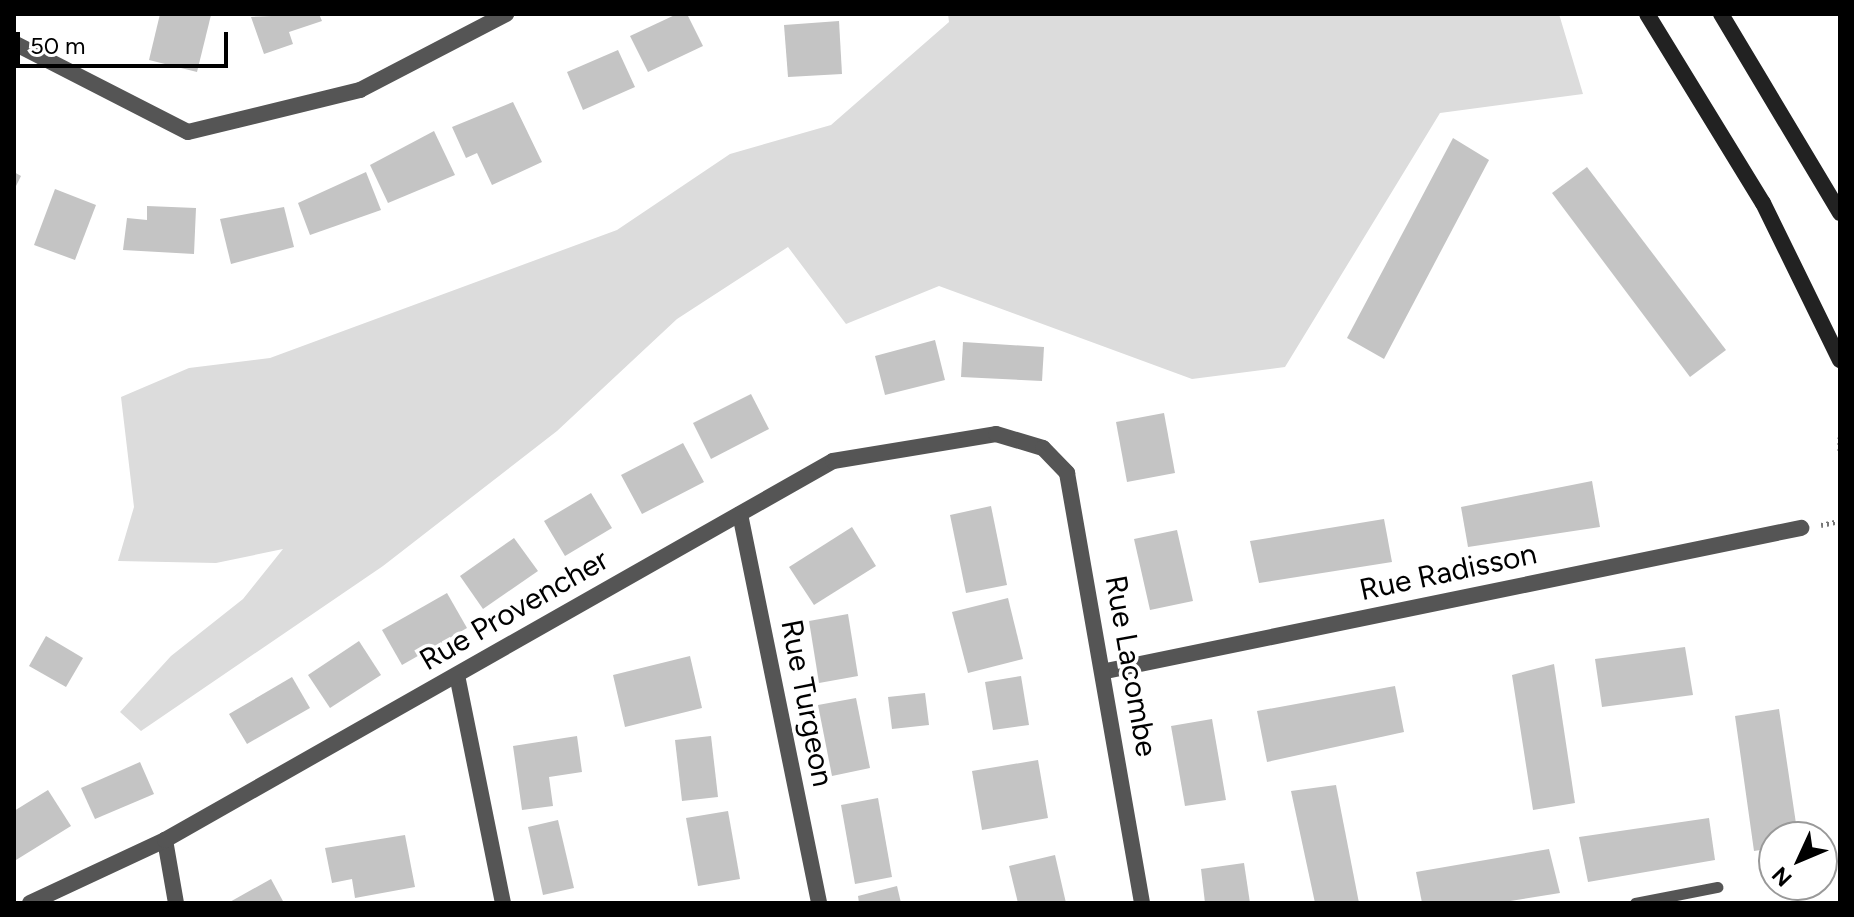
<!DOCTYPE html>
<style>
body{margin:0}
#map{position:relative;width:1854px;height:917px;overflow:hidden;background:#fff;font-family:Figtree,sans-serif}
div>[style]{position:absolute}
.green>*{inset:0;background:#dcdcdc}
.building>*{inset:0;background:#c4c4c4}
.path>*{height:5px;margin-top:-2.5px;transform-origin:0;background:repeating-linear-gradient(90deg,#777 0 2px,transparent 0 6px)}
.service>*{height:11px;margin:-5.5px;padding:0 5.5px;transform-origin:5.5px;border-radius:5.5px;background:#555}
.minor>*{height:16px;margin:-8px;padding:0 8px;transform-origin:8px;border-radius:8px;background:#555}
.secondary>*{height:16px;margin:-8px;padding:0 8px;transform-origin:8px;border-radius:8px;background:#222}
span{translate:-50% -50%;white-space:nowrap;text-align:center;line-height:1.15;-webkit-text-stroke:7px #fff;paint-order:stroke}
.street-label{font-size:30px;color:#000}
.frame{position:absolute;inset:0;border:16px solid #000;pointer-events:none}
.north{position:absolute;left:1758px;top:821px;width:80px;height:80px;box-sizing:border-box;background:#fff;border:2px solid #999;border-radius:50%;rotate:226deg;font-size:22px;font-weight:700;line-height:32px;text-align:center;color:#000}
.north::after{content:'';display:block;margin:auto;width:28px;height:36px;background:#000;clip-path:polygon(50% 0,100% 100%,50% 72%,0 100%)}
.scale{position:absolute;left:16px;top:32px;width:212px;height:36px;box-sizing:border-box;border:4px solid #000;border-top:0;padding-left:10px;font-size:24px;line-height:28px;white-space:nowrap;color:#000;-webkit-text-stroke:6px #fff;paint-order:stroke}
</style>
<div id="map">
<div class="green">
<div style="clip-path:polygon(948px 14px,1559px 14px,1583px 94px,1440px 113px,1285px 367px,1192px 379px,939px 286px,846px 324px,788px 247px,677px 319px,557px 431px,383px 566px,141px 731px,120px 712px,171px 656px,243px 599px,283px 549px,216px 563px,118px 561px,134px 507px,121px 397px,189px 368px,270px 358px,617px 230px,730px 154px,831px 125px,949px 22px)"></div>
</div>
<div class="building">
<div style="clip-path:polygon(160px 14px,211px 15px,197px 72px,149px 60px)"></div>
<div style="clip-path:polygon(319px 14px,322px 21px,289px 32px,293px 44px,264px 54px,251px 17px)"></div>
<div style="clip-path:polygon(677px 14px,687px 14px,703px 46px,648px 72px,630px 36px)"></div>
<div style="clip-path:polygon(839px 21px,842px 74px,788px 77px,784px 25px)"></div>
<div style="clip-path:polygon(618px 50px,635px 87px,583px 110px,567px 72px)"></div>
<div style="clip-path:polygon(513px 102px,542px 162px,492px 185px,477px 153px,466px 158px,452px 127px)"></div>
<div style="clip-path:polygon(434px 131px,455px 175px,388px 203px,370px 165px)"></div>
<div style="clip-path:polygon(1453px 138px,1489px 160px,1384px 359px,1347px 338px)"></div>
<div style="clip-path:polygon(1587px 167px,1726px 350px,1690px 377px,1552px 193px)"></div>
<div style="clip-path:polygon(14px 172px,21px 176px,14px 190px)"></div>
<div style="clip-path:polygon(366px 172px,381px 210px,310px 235px,298px 203px)"></div>
<div style="clip-path:polygon(55px 189px,96px 205px,75px 260px,34px 245px)"></div>
<div style="clip-path:polygon(147px 206px,196px 208px,194px 254px,123px 250px,127px 218px,147px 220px)"></div>
<div style="clip-path:polygon(284px 207px,294px 247px,231px 264px,220px 219px)"></div>
<div style="clip-path:polygon(935px 340px,945px 380px,885px 395px,875px 356px)"></div>
<div style="clip-path:polygon(963px 342px,1044px 347px,1042px 381px,961px 377px)"></div>
<div style="clip-path:polygon(751px 394px,769px 429px,711px 459px,693px 423px)"></div>
<div style="clip-path:polygon(1164px 413px,1175px 473px,1127px 482px,1116px 422px)"></div>
<div style="clip-path:polygon(683px 443px,704px 482px,642px 514px,621px 475px)"></div>
<div style="clip-path:polygon(1592px 481px,1600px 527px,1468px 547px,1461px 507px)"></div>
<div style="clip-path:polygon(591px 493px,612px 528px,565px 556px,544px 521px)"></div>
<div style="clip-path:polygon(991px 506px,1007px 585px,966px 593px,950px 515px)"></div>
<div style="clip-path:polygon(1384px 519px,1392px 562px,1259px 583px,1250px 541px)"></div>
<div style="clip-path:polygon(852px 527px,876px 566px,814px 605px,789px 567px)"></div>
<div style="clip-path:polygon(1177px 530px,1193px 601px,1150px 610px,1134px 539px)"></div>
<div style="clip-path:polygon(514px 538px,538px 571px,483px 609px,460px 576px)"></div>
<div style="clip-path:polygon(447px 593px,467px 628px,402px 665px,382px 630px)"></div>
<div style="clip-path:polygon(1008px 598px,1023px 659px,968px 673px,952px 612px)"></div>
<div style="clip-path:polygon(848px 614px,858px 676px,819px 683px,809px 621px)"></div>
<div style="clip-path:polygon(46px 636px,83px 658px,66px 687px,29px 666px)"></div>
<div style="clip-path:polygon(359px 641px,381px 675px,330px 708px,308px 675px)"></div>
<div style="clip-path:polygon(1685px 647px,1693px 695px,1602px 707px,1595px 659px)"></div>
<div style="clip-path:polygon(690px 656px,702px 708px,625px 727px,613px 675px)"></div>
<div style="clip-path:polygon(1554px 664px,1575px 803px,1533px 810px,1512px 675px)"></div>
<div style="clip-path:polygon(1021px 676px,1029px 725px,993px 730px,985px 682px)"></div>
<div style="clip-path:polygon(292px 677px,310px 708px,247px 744px,229px 714px)"></div>
<div style="clip-path:polygon(1395px 686px,1404px 732px,1267px 762px,1257px 711px)"></div>
<div style="clip-path:polygon(925px 693px,929px 725px,892px 729px,888px 697px)"></div>
<div style="clip-path:polygon(856px 698px,870px 768px,832px 776px,818px 705px)"></div>
<div style="clip-path:polygon(1779px 709px,1798px 837px,1774px 837px,1774px 848px,1754px 851px,1735px 716px)"></div>
<div style="clip-path:polygon(1212px 719px,1226px 800px,1185px 806px,1171px 726px)"></div>
<div style="clip-path:polygon(577px 736px,582px 772px,549px 777px,553px 806px,522px 810px,513px 746px)"></div>
<div style="clip-path:polygon(711px 736px,718px 797px,682px 801px,675px 740px)"></div>
<div style="clip-path:polygon(1038px 760px,1048px 818px,982px 830px,972px 771px)"></div>
<div style="clip-path:polygon(140px 762px,154px 794px,95px 819px,81px 788px)"></div>
<div style="clip-path:polygon(1336px 785px,1359px 903px,1315px 903px,1291px 791px)"></div>
<div style="clip-path:polygon(48px 790px,71px 826px,16px 860px,14px 811px)"></div>
<div style="clip-path:polygon(878px 798px,892px 877px,855px 884px,841px 805px)"></div>
<div style="clip-path:polygon(728px 811px,740px 879px,698px 886px,686px 818px)"></div>
<div style="clip-path:polygon(1709px 818px,1715px 860px,1588px 882px,1579px 837px)"></div>
<div style="clip-path:polygon(558px 820px,574px 888px,543px 895px,528px 827px)"></div>
<div style="clip-path:polygon(405px 835px,415px 887px,355px 898px,352px 879px,332px 883px,325px 848px)"></div>
<div style="clip-path:polygon(1549px 849px,1560px 893px,1498px 903px,1422px 903px,1416px 872px)"></div>
<div style="clip-path:polygon(1055px 855px,1066px 903px,1018px 903px,1009px 866px)"></div>
<div style="clip-path:polygon(1244px 863px,1250px 903px,1205px 903px,1201px 869px)"></div>
<div style="clip-path:polygon(271px 879px,284px 903px,228px 903px)"></div>
<div style="clip-path:polygon(897px 886px,901px 903px,859px 903px,858px 896px)"></div>
</div>
<div class="path">
<div style="left:1840px;top:437px;width:15px;rotate:90deg"></div>
<div style="left:1821px;top:525px;width:19px;rotate:-12deg"></div>
</div>
<div class="service">
<div style="left:1635px;top:903px;width:84px;rotate:-11deg"></div>
</div>
<div class="minor">
<div style="left:14px;top:43px;width:195px;rotate:27.1deg"></div>
<div style="left:188px;top:132px;width:177px;rotate:-13.7deg"></div>
<div style="left:360px;top:90px;width:165px;rotate:-27.5deg"></div>
<div style="left:740px;top:514px;width:397px;rotate:78.5deg"></div>
<div style="left:1106px;top:671px;width:710px;rotate:-11.63deg"></div>
<div style="left:457px;top:675px;width:233px;rotate:78.6deg"></div>
<div style="left:165px;top:840px;width:64px;rotate:80.1deg"></div>
<div style="left:30px;top:903px;width:149px;rotate:-25deg"></div>
<div style="left:165px;top:840px;width:768px;rotate:-29.57deg"></div>
<div style="left:833px;top:461px;width:165px;rotate:-9.4deg"></div>
<div style="left:996px;top:434px;width:49px;rotate:16.6deg"></div>
<div style="left:1043px;top:448px;width:35px;rotate:46deg"></div>
<div style="left:1067px;top:473px;width:436px;rotate:80.1deg"></div>
</div>
<div class="secondary">
<div style="left:1647px;top:14px;width:222px;rotate:58.5deg"></div>
<div style="left:1763px;top:203px;width:175px;rotate:63.9deg"></div>
<div style="left:1721px;top:14px;width:232px;rotate:59.1deg"></div>
</div>
<div class="street-label">
<span style="left:1448px;top:572px;rotate:-12deg">Rue Radisson</span>
<span style="left:514px;top:610px;rotate:-30deg">Rue Provencher</span>
<span style="left:1131px;top:666px;rotate:80deg">Rue Lacombe</span>
<span style="left:807px;top:703px;rotate:79deg">Rue Turgeon</span>
</div>
<div class="frame"></div>
<div class="north">N</div>
<div class="scale">50 m</div>
</div>
